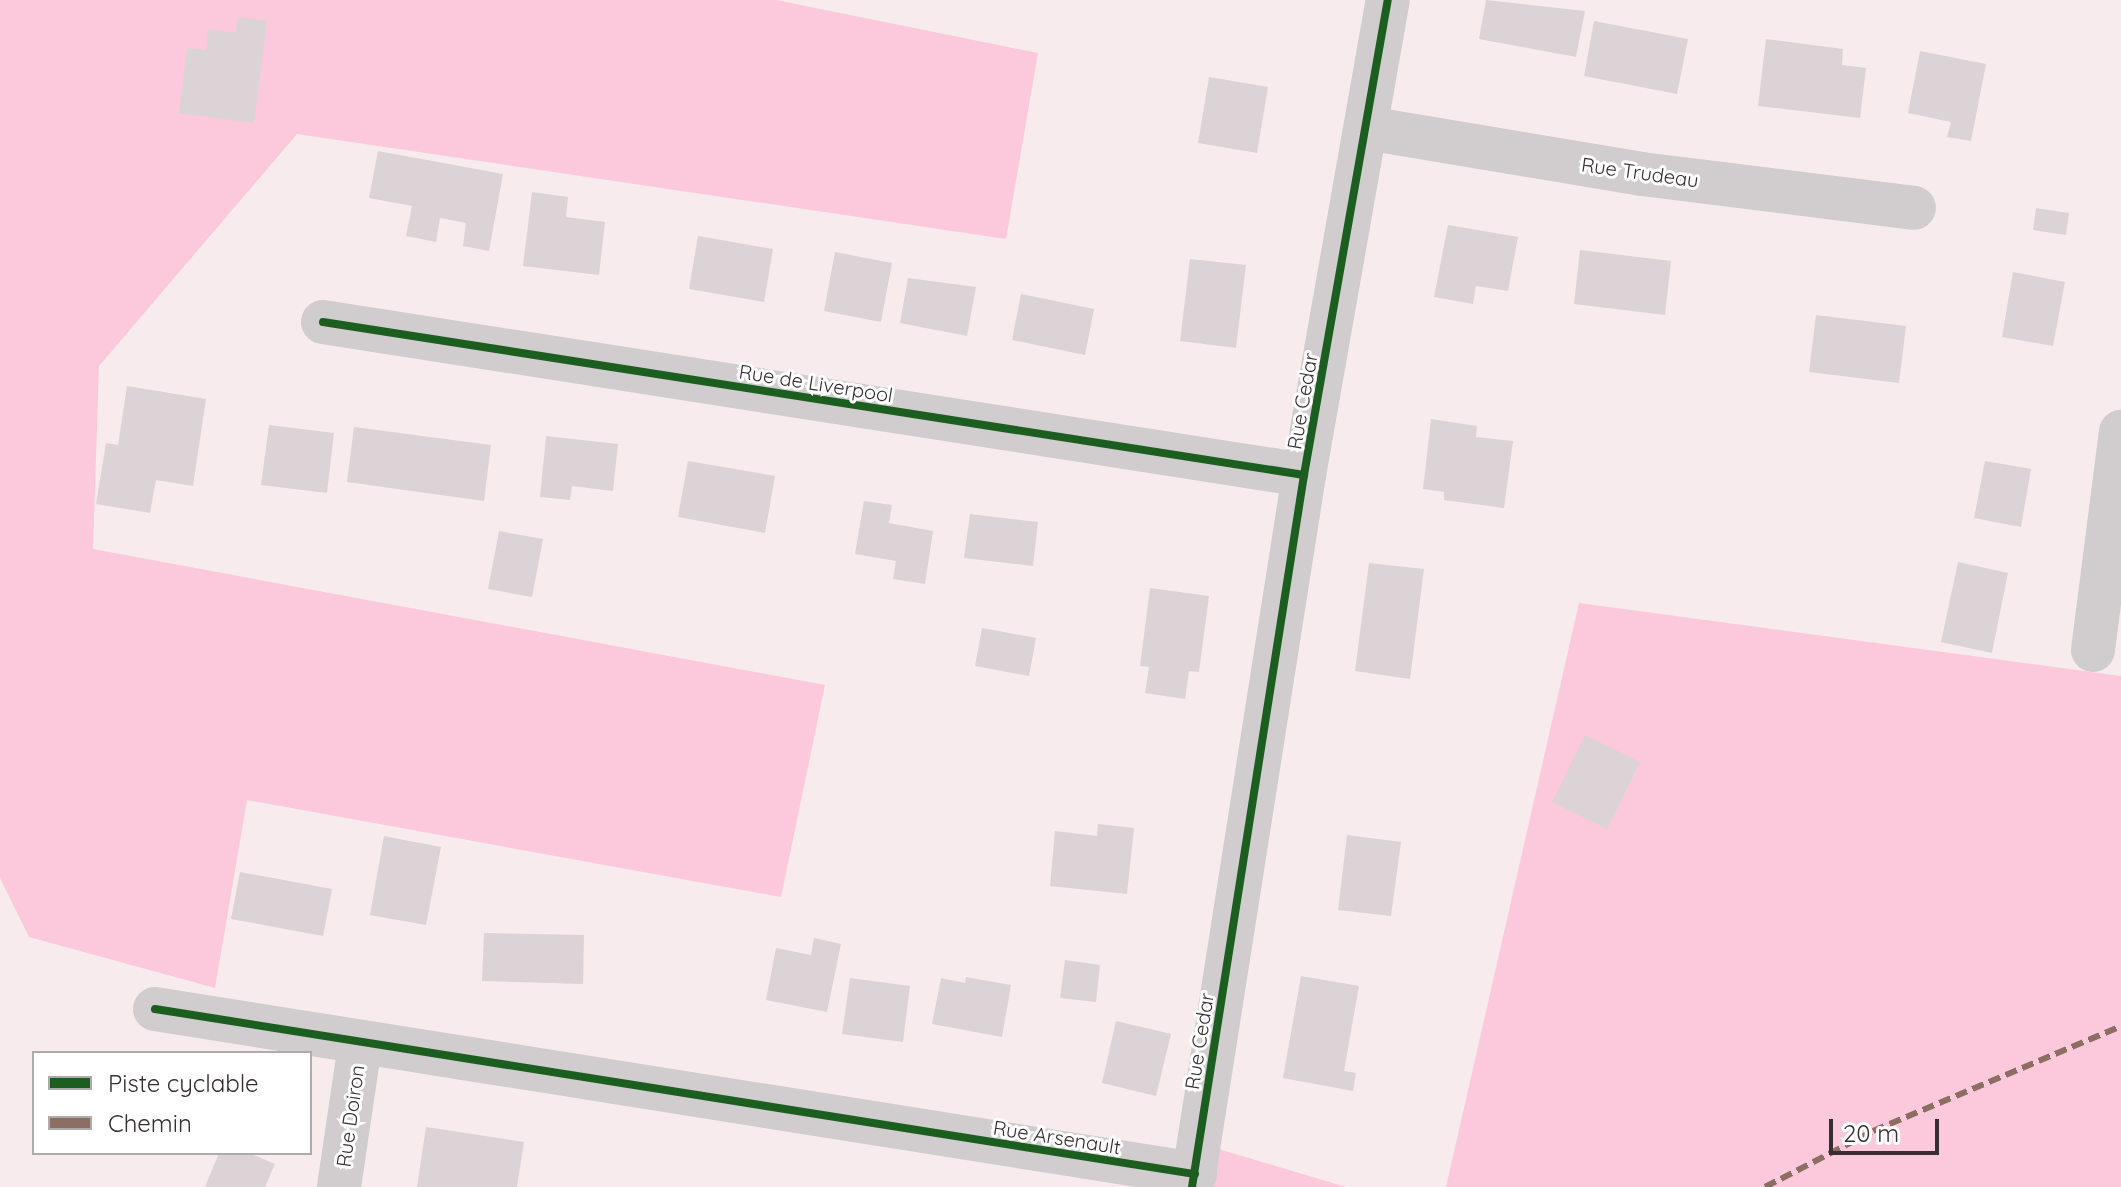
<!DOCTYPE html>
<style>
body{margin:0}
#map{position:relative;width:2121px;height:1187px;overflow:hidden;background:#f7ebee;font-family:Quicksand,sans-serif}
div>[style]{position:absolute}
.green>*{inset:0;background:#fbc9db}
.building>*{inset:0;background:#dcd3d6}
.minor>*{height:44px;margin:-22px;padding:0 22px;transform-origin:22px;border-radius:22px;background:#d1cdce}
.quiet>*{height:6px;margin-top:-3px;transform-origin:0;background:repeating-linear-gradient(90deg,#8d6e63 0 12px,transparent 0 18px)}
.cycleway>*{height:8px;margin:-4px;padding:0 4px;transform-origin:4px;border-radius:4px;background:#1b5e20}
span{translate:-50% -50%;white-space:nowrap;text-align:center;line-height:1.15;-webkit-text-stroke:6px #fff;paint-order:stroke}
.street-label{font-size:20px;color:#372e31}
.legend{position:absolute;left:32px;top:1051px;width:280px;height:104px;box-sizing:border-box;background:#fff;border:2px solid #afabad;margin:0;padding:10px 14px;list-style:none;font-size:24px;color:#372e31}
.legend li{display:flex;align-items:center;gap:16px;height:40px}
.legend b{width:40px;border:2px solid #afabad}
.scale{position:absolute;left:1829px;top:1119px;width:110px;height:36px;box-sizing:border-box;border:4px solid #372e31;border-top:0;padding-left:10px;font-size:24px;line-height:28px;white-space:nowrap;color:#372e31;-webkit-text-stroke:6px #fff;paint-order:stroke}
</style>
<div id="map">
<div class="green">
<div style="clip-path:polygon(0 0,776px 0,1038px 53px,1006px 239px,297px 134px,99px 366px,93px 549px,825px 685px,781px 897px,247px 800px,215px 988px,29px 937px,0 878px)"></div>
<div style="clip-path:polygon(1579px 603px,2121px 676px,2121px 1187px,1446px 1187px)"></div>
<div style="clip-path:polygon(1202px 1144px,1346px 1187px,1204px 1187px)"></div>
</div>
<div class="building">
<div style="clip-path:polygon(1486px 0,1585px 11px,1576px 57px,1479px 39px)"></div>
<div style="clip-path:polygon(238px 17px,267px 21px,254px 123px,179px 113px,187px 48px,206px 50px,208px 29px,236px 33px)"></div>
<div style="clip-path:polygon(1594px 21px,1688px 39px,1677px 94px,1584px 76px)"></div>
<div style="clip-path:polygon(1766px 39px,1843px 49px,1842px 65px,1866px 68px,1860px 118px,1758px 106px)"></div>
<div style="clip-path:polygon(1920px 51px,1986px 64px,1971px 141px,1947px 137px,1951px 122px,1908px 113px)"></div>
<div style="clip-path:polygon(1209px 77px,1268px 87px,1257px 153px,1198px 143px)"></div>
<div style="clip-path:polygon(378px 151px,503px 174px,489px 251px,463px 246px,466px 223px,440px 218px,436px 242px,406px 236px,412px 206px,369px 198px)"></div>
<div style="clip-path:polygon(532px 192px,568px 197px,566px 217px,605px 222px,599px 275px,523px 266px)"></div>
<div style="clip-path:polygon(2036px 208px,2069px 213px,2066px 235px,2033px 230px)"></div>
<div style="clip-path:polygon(1448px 225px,1518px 237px,1508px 291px,1476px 286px,1473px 304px,1434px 297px)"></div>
<div style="clip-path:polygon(698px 236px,773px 249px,764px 302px,689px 289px)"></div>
<div style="clip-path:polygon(1580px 250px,1671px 261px,1665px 315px,1574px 304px)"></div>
<div style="clip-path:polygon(835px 252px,892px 263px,881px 322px,824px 311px)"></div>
<div style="clip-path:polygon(1190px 259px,1246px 265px,1236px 348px,1180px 341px)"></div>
<div style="clip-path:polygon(2013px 272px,2065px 282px,2053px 346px,2002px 337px)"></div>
<div style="clip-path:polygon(908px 278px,976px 287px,967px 336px,900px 323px)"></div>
<div style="clip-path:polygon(1021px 294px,1094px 309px,1085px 355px,1012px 340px)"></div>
<div style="clip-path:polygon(1816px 315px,1906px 326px,1899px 383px,1809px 372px)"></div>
<div style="clip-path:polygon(127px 386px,206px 399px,193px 486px,156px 480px,150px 513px,96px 504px,106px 443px,118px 445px)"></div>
<div style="clip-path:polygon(1431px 419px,1477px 426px,1476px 437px,1513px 441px,1504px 508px,1444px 500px,1444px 492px,1423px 489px)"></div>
<div style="clip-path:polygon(269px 425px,334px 433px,327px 493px,261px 485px)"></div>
<div style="clip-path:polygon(354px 427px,491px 445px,484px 501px,347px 482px)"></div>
<div style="clip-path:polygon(546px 436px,618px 444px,613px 491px,572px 486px,570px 500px,540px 497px)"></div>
<div style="clip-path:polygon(688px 461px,775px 476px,765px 533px,678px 517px)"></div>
<div style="clip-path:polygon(1985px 461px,2031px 469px,2021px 527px,1974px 518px)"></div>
<div style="clip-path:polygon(864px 501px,892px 505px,889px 523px,933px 531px,925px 584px,893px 579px,896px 561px,855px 554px)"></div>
<div style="clip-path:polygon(970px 514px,1038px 522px,1033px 566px,964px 558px)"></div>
<div style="clip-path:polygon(499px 531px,543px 539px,532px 597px,488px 589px)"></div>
<div style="clip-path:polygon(1958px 562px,2008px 573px,1992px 653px,1941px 642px)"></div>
<div style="clip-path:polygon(1369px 563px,1424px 569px,1410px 679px,1355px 671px)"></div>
<div style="clip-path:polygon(1150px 588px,1209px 596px,1199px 672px,1189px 671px,1185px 699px,1145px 693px,1149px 667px,1140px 666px)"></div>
<div style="clip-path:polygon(982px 628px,1036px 638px,1029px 676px,975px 666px)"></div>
<div style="clip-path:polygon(1585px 735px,1640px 762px,1607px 829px,1552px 802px)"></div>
<div style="clip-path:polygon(1098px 824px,1134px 828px,1127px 894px,1050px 886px,1055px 831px,1097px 836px)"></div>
<div style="clip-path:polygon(1347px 835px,1401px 842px,1391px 916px,1338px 910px)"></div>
<div style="clip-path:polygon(384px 836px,441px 847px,426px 925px,370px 915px)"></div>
<div style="clip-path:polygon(240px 872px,332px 889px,323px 936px,231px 919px)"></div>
<div style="clip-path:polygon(484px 933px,584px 935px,583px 984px,482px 981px)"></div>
<div style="clip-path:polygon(814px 938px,841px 944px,827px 1012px,766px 1000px,776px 948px,811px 955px)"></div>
<div style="clip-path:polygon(1065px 960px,1100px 965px,1096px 1002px,1060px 998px)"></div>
<div style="clip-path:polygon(1301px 976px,1359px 986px,1344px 1071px,1356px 1073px,1353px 1091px,1283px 1078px)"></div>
<div style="clip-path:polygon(966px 977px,1011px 985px,1002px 1037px,932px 1024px,941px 978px,965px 983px)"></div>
<div style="clip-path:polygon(850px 978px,910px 986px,903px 1042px,842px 1034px)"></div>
<div style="clip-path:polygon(1116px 1021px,1171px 1034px,1156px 1096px,1102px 1083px)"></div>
<div style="clip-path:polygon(426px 1127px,524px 1142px,517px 1187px,417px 1187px)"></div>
<div style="clip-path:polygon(219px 1153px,249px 1153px,275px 1164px,265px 1187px,205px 1187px)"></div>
</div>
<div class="minor">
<div style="left:1367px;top:128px;width:279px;rotate:9.5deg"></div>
<div style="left:1642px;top:174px;width:274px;rotate:7.1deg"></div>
<div style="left:323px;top:322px;width:993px;rotate:8.86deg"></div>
<div style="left:2093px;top:650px;width:220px;rotate:-82.7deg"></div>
<div style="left:155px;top:1009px;width:1053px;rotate:9.02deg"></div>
<div style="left:339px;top:1187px;width:144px;rotate:-81.6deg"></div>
<div style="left:1192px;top:1187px;width:721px;rotate:-81.06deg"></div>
<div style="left:1304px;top:475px;width:482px;rotate:-80deg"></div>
</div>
<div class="quiet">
<div style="left:1765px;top:1187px;width:122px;rotate:-27.4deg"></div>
<div style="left:1873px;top:1131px;width:269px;rotate:-22.9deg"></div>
</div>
<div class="cycleway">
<div style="left:323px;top:322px;width:993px;rotate:8.86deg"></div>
<div style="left:155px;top:1009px;width:1053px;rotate:9.02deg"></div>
<div style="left:1192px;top:1187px;width:721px;rotate:-81.06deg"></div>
<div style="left:1304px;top:475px;width:482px;rotate:-80deg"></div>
</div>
<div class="street-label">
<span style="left:1640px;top:172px;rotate:8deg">Rue Trudeau</span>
<span style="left:816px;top:383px;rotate:9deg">Rue de Liverpool</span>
<span style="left:1302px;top:401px;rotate:-80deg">Rue Cedar</span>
<span style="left:1199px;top:1041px;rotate:-81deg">Rue Cedar</span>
<span style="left:350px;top:1116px;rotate:-82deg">Rue Doiron</span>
<span style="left:1057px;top:1137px;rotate:9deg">Rue Arsenault</span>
</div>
<ul class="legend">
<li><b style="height:10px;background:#1b5e20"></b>Piste cyclable</li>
<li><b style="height:10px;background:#8d6e63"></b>Chemin</li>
</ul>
<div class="scale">20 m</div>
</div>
